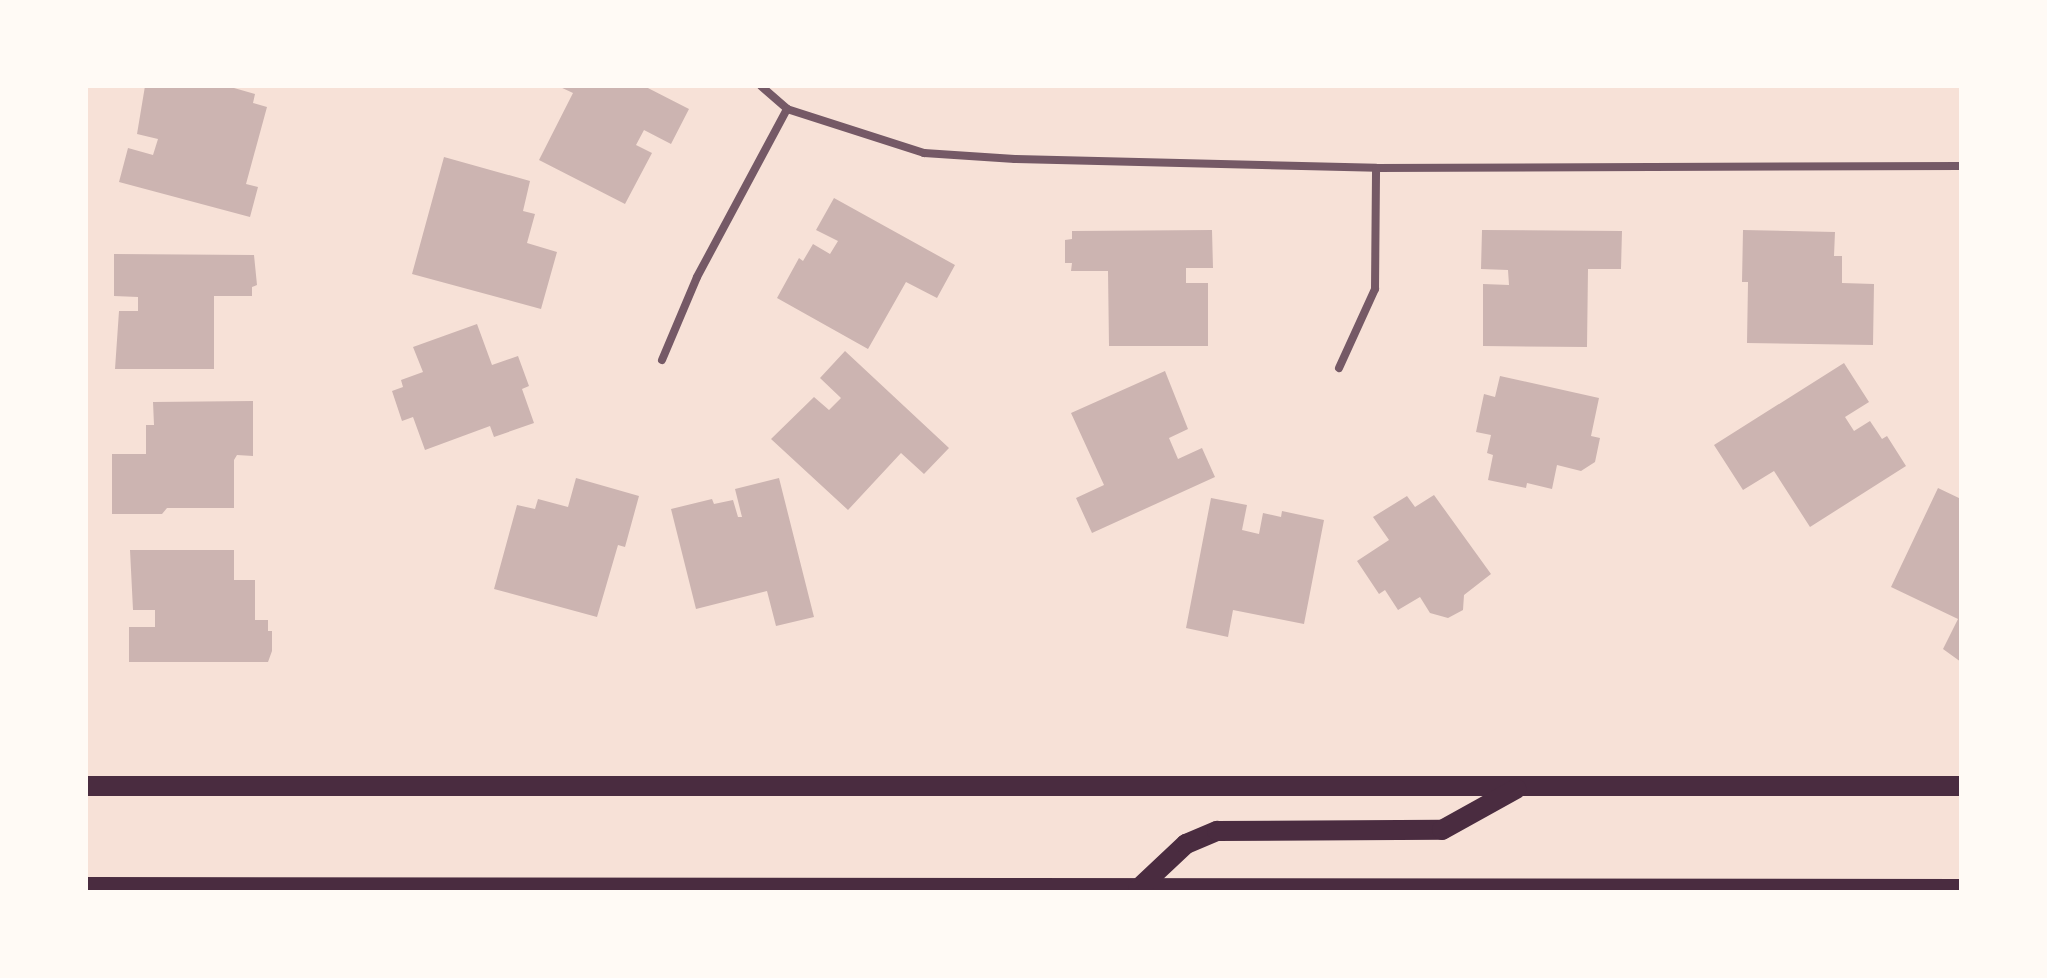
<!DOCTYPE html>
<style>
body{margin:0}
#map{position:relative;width:2047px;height:978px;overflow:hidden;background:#f7e1d7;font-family:"Public Sans",sans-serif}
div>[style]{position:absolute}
.building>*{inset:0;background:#ccb4b1}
.minor>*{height:8px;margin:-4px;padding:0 4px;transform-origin:4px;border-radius:4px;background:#755966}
.primary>*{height:20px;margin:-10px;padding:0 10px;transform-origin:10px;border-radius:10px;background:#4a2c40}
span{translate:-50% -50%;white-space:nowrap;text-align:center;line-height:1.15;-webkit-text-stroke:6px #fffaf5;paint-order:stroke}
.frame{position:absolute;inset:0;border:88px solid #fffaf5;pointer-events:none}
</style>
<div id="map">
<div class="building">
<div style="clip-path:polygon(145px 86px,227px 86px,255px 94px,253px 103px,267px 107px,246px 184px,258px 187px,250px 217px,119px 182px,128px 148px,153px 155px,158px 139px,137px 134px)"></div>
<div style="clip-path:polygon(558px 86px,644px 86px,689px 109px,671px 144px,644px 130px,636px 145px,652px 153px,625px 204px,539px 160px,573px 93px)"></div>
<div style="clip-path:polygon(444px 157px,530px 181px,523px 211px,535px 214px,527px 243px,557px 252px,541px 309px,412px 274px)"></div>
<div style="clip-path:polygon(834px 198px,955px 265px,937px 298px,906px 282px,868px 349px,777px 298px,799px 258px,803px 261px,813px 244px,830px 254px,838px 241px,816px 230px)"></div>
<div style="clip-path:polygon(1212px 230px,1213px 268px,1186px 268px,1186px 283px,1208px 283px,1208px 346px,1109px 346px,1108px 271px,1071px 271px,1072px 263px,1065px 263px,1065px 240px,1072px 239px,1072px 231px)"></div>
<div style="clip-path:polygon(1482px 230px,1622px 231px,1621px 269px,1588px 269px,1587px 347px,1483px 346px,1483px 284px,1509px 285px,1508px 270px,1481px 269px)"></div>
<div style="clip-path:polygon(1743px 230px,1835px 232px,1834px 256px,1842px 256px,1842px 283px,1874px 284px,1873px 345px,1747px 343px,1748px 282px,1742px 282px)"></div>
<div style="clip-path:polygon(114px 254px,254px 255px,257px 285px,252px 287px,252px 296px,214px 296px,214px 369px,115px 369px,119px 311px,138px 311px,138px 297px,114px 296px)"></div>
<div style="clip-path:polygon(477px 324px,492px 365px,518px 356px,529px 386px,522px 389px,534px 423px,494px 437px,490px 426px,425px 450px,413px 417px,402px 421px,392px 391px,403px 387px,401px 380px,423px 372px,413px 347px)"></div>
<div style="clip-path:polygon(845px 351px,949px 448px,924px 474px,901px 453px,848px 510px,771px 439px,814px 397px,829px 410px,841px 398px,820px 378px)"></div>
<div style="clip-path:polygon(1844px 363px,1869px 402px,1845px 417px,1854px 431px,1870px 421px,1882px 439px,1887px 436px,1906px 466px,1810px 527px,1774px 471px,1743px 490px,1714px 445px)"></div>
<div style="clip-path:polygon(1165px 371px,1188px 429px,1169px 438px,1178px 459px,1202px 448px,1215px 477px,1092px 533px,1076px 498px,1104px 485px,1071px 413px)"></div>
<div style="clip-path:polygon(1500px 376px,1599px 398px,1591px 436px,1600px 438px,1595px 462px,1581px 471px,1557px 465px,1552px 489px,1527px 483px,1526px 488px,1488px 480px,1493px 455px,1487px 453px,1491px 435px,1476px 432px,1484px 394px,1495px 397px)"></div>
<div style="clip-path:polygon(253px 401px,253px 456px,237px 455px,234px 460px,234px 508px,167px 508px,162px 514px,112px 514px,112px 454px,146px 454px,146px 425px,154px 425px,153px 402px)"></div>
<div style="clip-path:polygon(576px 478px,639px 496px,625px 547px,618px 545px,597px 617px,494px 589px,517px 505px,535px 509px,538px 499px,568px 507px)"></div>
<div style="clip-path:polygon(779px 478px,814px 617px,776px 626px,767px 591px,696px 609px,671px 509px,712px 499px,714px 504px,733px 500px,738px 517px,742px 517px,735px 489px)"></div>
<div style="clip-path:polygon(1938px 488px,1961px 499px,1961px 662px,1943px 649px,1958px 619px,1891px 587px)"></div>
<div style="clip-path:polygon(1434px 495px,1491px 574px,1464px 595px,1463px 610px,1448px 618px,1430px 613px,1420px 597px,1398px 610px,1385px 590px,1379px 594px,1357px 561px,1389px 540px,1373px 517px,1407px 496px,1415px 507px)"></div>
<div style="clip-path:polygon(1211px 498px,1247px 505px,1242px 530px,1259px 534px,1263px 513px,1281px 517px,1282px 511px,1324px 520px,1304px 624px,1233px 610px,1228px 637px,1186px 628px)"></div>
<div style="clip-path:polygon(130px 550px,234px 550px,234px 580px,255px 580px,255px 620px,268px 620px,268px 631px,272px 631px,272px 651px,268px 662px,129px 662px,129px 627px,155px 627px,155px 610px,133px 610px)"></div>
</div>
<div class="minor">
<div style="left:761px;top:86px;width:35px;rotate:41deg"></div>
<div style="left:787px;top:109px;width:144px;rotate:17.8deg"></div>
<div style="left:924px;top:153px;width:91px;rotate:3.8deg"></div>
<div style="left:1015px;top:159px;width:361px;rotate:1.4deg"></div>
<div style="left:1376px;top:168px;width:585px;rotate:-0.2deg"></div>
<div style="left:662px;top:360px;width:90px;rotate:-67.1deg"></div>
<div style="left:697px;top:277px;width:191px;rotate:-61.8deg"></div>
<div style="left:1339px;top:368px;width:87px;rotate:-65.5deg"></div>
<div style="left:1375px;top:289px;width:121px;rotate:-89.5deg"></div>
</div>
<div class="primary">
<div style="left:86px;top:786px;width:1875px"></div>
<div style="left:86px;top:887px;width:1875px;rotate:0.06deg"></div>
<div style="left:1138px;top:889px;width:66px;rotate:-43.2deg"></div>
<div style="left:1186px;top:844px;width:34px;rotate:-23deg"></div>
<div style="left:1217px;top:831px;width:225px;rotate:-0.3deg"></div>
<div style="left:1442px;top:830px;width:85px;rotate:-29deg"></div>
</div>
<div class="frame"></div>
</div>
